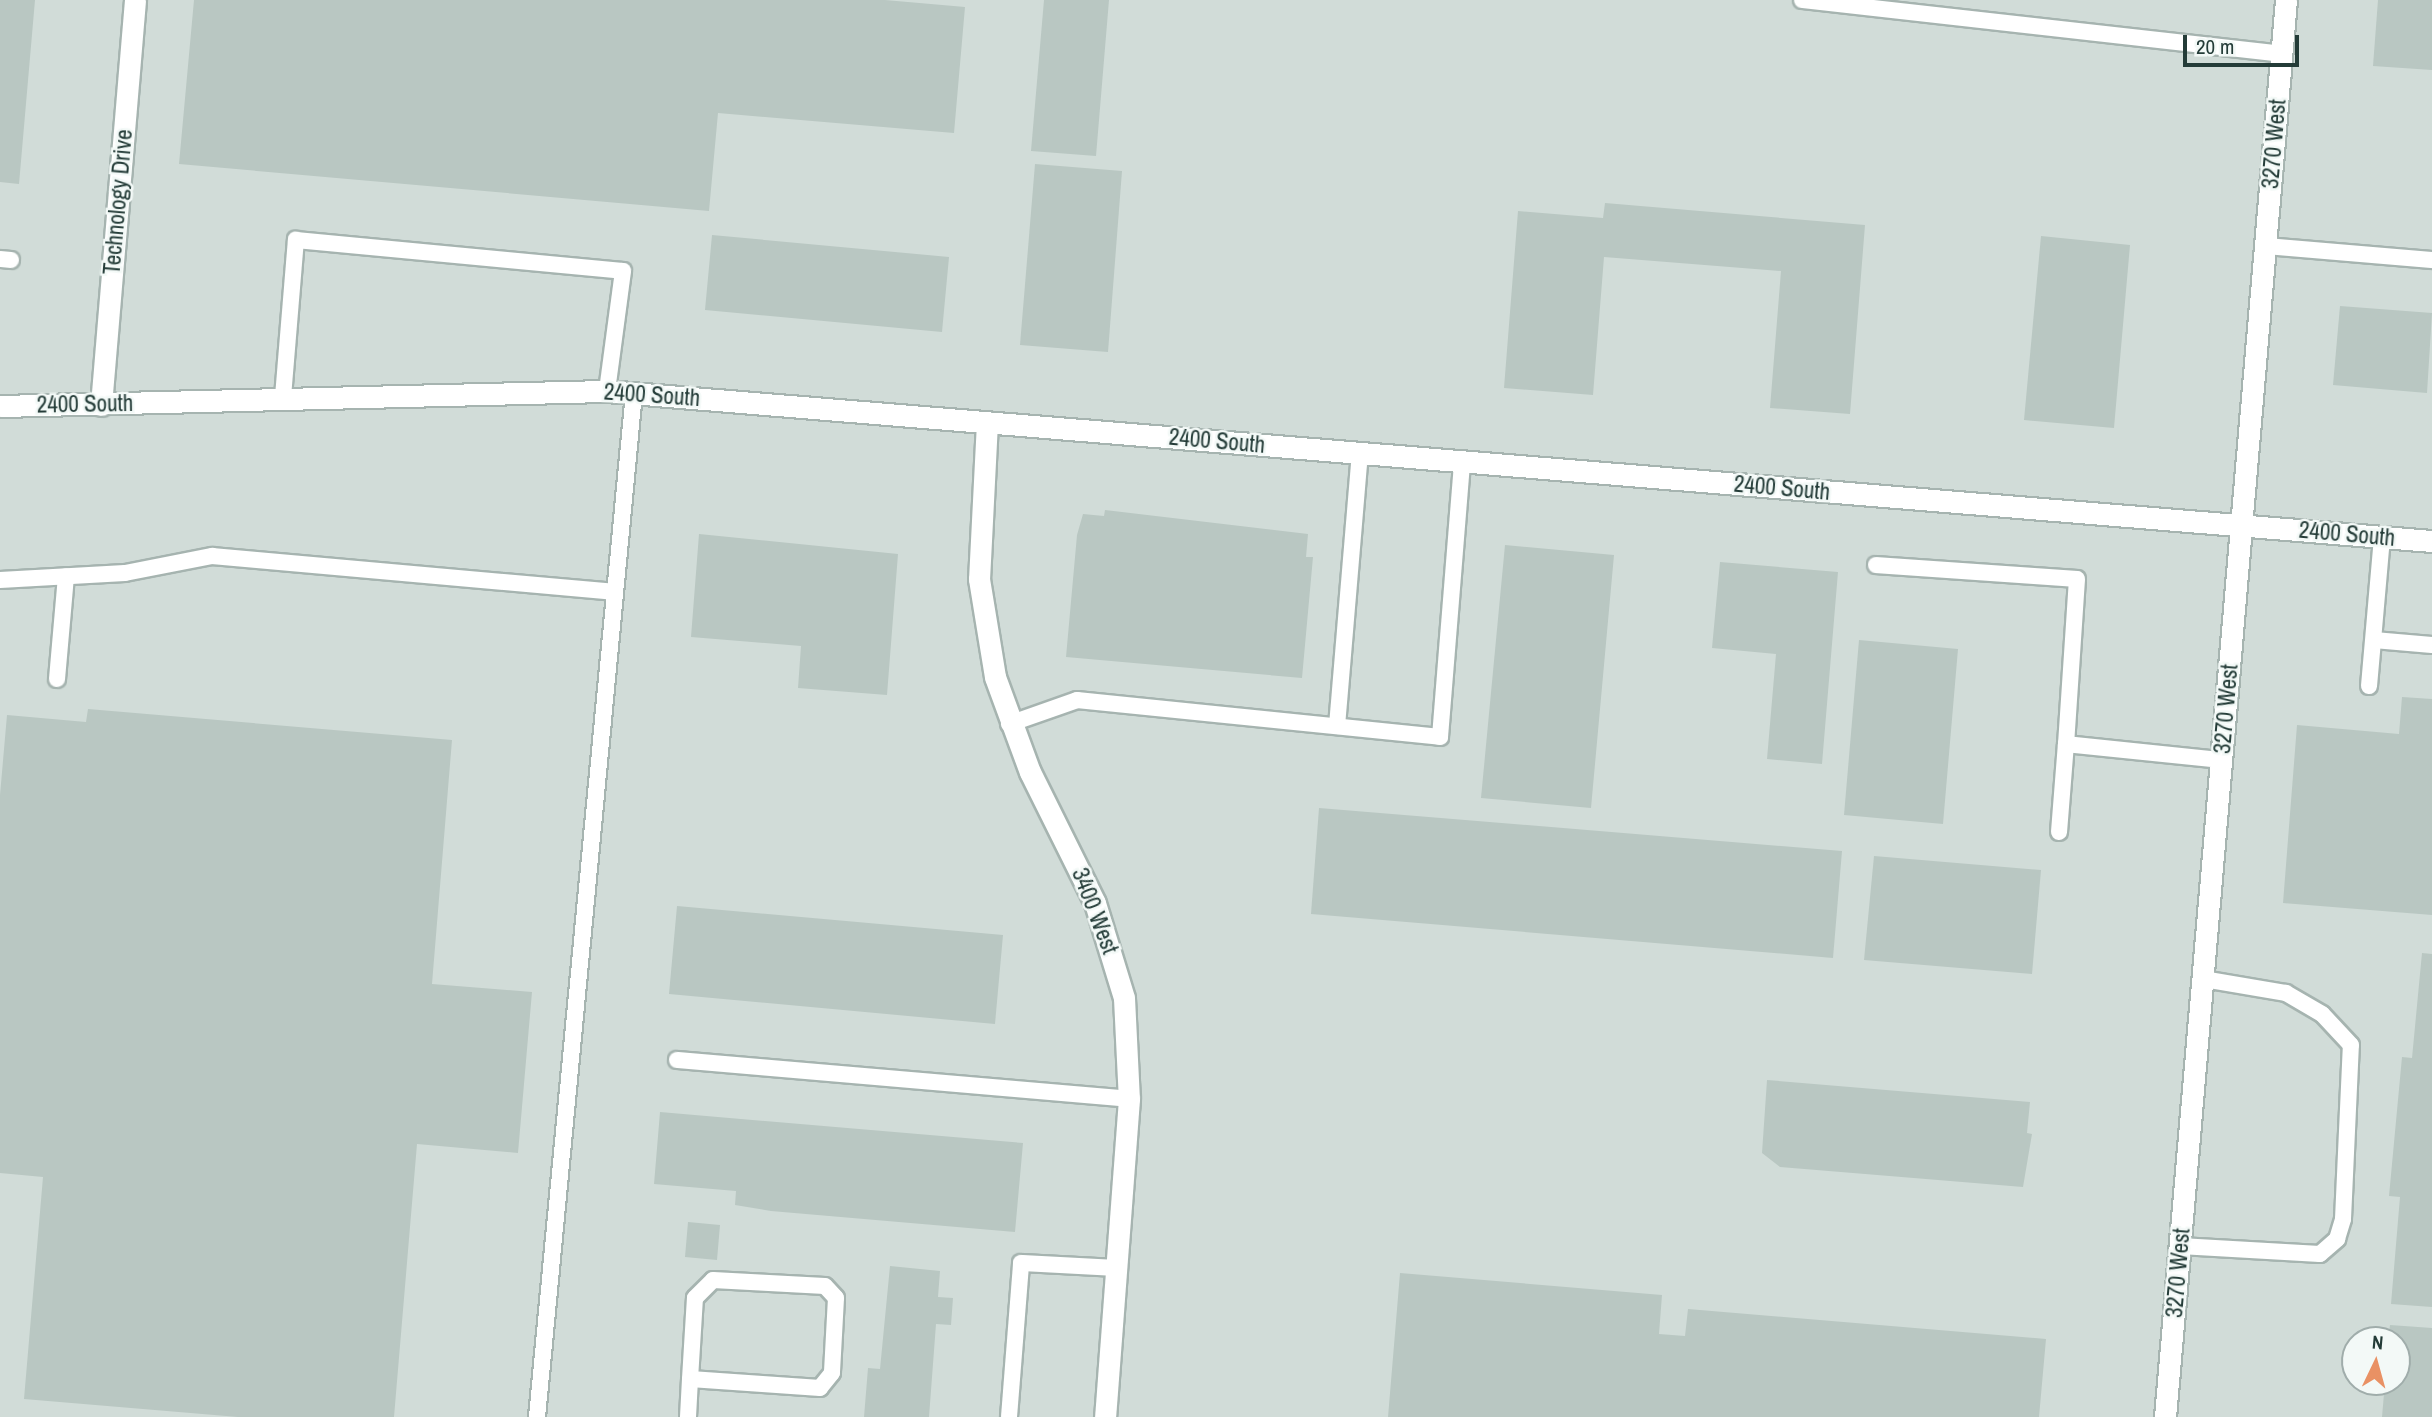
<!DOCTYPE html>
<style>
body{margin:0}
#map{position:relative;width:2432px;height:1417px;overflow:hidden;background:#e3ece9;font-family:"Archivo Narrow",sans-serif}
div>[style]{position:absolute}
.built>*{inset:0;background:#d1dcd8}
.building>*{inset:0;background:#b9c7c2}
.roads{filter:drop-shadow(2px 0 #a6b4b0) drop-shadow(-2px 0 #a6b4b0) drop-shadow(0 2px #a6b4b0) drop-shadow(0 -2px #a6b4b0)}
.service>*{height:16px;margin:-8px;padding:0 8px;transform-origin:8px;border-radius:8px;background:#fff}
.minor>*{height:21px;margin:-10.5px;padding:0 10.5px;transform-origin:10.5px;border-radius:10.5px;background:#fff}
span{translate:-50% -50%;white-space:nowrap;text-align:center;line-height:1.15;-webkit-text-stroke:5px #f3f9f7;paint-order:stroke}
.street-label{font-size:23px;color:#243c38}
.north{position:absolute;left:2341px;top:1326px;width:70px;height:70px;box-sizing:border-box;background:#f3f9f7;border:2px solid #a0adab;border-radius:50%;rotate:5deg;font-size:19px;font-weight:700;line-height:28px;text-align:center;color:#243c38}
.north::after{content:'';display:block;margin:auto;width:24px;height:32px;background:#e99164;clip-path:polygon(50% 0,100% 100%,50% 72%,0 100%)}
.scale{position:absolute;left:2183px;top:35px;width:116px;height:32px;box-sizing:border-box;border:4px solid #243c38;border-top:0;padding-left:9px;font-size:21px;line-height:24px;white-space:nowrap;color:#243c38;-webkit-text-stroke:5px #f3f9f7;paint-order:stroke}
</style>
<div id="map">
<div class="built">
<div style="clip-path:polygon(evenodd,0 0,2432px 0,2432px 1417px,0 1417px,0 0,2355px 1340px,2397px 1340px,2397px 1382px,2355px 1382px,2355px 1340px)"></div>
</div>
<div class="building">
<div style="clip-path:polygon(0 0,35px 0,19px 184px,0 182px)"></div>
<div style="clip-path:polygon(194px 0,885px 0,965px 7px,954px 133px,718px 113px,709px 211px,179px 164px)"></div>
<div style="clip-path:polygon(1044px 0,1109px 0,1096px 156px,1031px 151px)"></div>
<div style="clip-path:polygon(2378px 0,2432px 0,2432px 70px,2373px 66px)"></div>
<div style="clip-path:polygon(1035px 164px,1122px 171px,1108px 352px,1020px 345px)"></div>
<div style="clip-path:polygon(1605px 203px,1865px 225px,1850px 414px,1770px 408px,1781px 271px,1604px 257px,1593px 395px,1504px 388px,1518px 211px,1603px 218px)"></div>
<div style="clip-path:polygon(712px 235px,949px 257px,942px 332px,705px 310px)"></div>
<div style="clip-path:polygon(2041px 236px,2130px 245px,2114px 428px,2024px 420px)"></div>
<div style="clip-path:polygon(2340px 306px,2432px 313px,2427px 393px,2333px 385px)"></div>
<div style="clip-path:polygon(1105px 510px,1308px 534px,1306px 557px,1313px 557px,1302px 678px,1066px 657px,1077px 535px,1083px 514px,1104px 516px)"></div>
<div style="clip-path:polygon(699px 534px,898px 554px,887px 695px,798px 688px,801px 646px,691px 637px)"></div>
<div style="clip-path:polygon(1505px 545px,1614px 555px,1591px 808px,1481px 798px)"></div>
<div style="clip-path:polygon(1720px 562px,1838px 572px,1822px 764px,1767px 759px,1776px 654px,1712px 648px)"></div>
<div style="clip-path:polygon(1859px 640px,1958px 649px,1943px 824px,1844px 815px)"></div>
<div style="clip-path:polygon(2402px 697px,2432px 699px,2432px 915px,2283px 903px,2297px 725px,2399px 734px)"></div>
<div style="clip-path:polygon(88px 709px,452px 740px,432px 984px,532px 992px,518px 1153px,417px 1144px,394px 1417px,238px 1417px,24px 1399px,43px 1177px,0 1173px,0 795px,7px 715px,86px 722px)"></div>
<div style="clip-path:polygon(1319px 808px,1842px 851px,1833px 958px,1311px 914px)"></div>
<div style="clip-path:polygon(1874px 856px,2041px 870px,2032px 974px,1864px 960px)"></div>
<div style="clip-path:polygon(677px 906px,1003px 935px,995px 1024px,669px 994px)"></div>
<div style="clip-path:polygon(2422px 953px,2432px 954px,2432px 1307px,2391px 1304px,2400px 1197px,2389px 1196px,2402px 1057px,2412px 1058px)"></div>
<div style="clip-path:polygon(1767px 1080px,2030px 1102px,2027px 1133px,2032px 1134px,2023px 1187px,1780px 1167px,1762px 1153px)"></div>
<div style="clip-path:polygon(660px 1112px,1023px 1143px,1015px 1232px,771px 1211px,735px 1205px,736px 1191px,654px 1184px)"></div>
<div style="clip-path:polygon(688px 1222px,720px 1225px,717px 1260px,685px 1257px)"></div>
<div style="clip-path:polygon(890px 1266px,940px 1271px,938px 1297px,953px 1298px,951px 1325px,936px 1324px,929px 1417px,864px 1417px,868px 1368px,880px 1369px)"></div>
<div style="clip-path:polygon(1400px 1273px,1662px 1295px,1659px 1334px,1685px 1336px,1688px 1309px,2046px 1339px,2039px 1417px,1388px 1417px)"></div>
<div style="clip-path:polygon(2390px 1325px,2432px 1328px,2432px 1417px,2382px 1417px,2385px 1382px,2397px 1382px,2397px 1340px,2388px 1340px)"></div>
</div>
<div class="roads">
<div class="service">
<div style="left:1802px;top:0;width:483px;rotate:6.4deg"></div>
<div style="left:2265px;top:246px;width:168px;rotate:4.8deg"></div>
<div style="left:0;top:259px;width:11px;rotate:5deg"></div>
<div style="left:283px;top:397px;width:158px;rotate:-85.3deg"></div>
<div style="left:296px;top:240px;width:328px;rotate:5.4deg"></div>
<div style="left:623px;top:271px;width:121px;rotate:97.6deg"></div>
<div style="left:1876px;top:565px;width:201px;rotate:4deg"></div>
<div style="left:2077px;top:579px;width:165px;rotate:93.8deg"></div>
<div style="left:0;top:580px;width:125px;rotate:-3.2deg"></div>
<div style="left:125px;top:573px;width:89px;rotate:-11.1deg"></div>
<div style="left:212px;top:556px;width:403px;rotate:5.1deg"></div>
<div style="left:2374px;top:640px;width:58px;rotate:4.9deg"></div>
<div style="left:57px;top:679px;width:103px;rotate:-85deg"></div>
<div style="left:2369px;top:686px;width:150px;rotate:-85deg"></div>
<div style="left:1009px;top:724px;width:72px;rotate:-19.4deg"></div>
<div style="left:1077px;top:700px;width:365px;rotate:5.8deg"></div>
<div style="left:1440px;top:737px;width:276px;rotate:-85.4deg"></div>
<div style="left:1337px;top:726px;width:274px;rotate:-85.2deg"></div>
<div style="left:2059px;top:832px;width:88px;rotate:-85.5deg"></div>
<div style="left:2066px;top:744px;width:156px;rotate:5.9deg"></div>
<div style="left:677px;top:1060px;width:454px;rotate:4.9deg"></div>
<div style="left:2180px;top:1246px;width:140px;rotate:3.3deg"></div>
<div style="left:2320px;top:1254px;width:23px;rotate:-41deg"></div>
<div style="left:2337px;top:1239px;width:21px;rotate:-73deg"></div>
<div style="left:2343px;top:1219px;width:174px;rotate:-87.4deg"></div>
<div style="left:2351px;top:1045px;width:42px;rotate:-133.1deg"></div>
<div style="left:2322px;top:1014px;width:42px;rotate:-149.7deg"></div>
<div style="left:2286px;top:993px;width:84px;rotate:-170.4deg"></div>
<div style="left:537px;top:1417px;width:1029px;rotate:-84.59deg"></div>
<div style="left:688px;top:1417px;width:38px;rotate:-87deg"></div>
<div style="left:690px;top:1379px;width:81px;rotate:-86.5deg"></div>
<div style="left:695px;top:1298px;width:25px;rotate:-45deg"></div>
<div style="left:713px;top:1280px;width:112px;rotate:3.1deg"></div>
<div style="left:825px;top:1286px;width:16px;rotate:47deg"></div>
<div style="left:836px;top:1298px;width:75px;rotate:93.1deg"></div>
<div style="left:832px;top:1373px;width:19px;rotate:129deg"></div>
<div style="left:820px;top:1388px;width:130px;rotate:-176deg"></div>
<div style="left:1009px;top:1417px;width:154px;rotate:-85.5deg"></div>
<div style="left:1021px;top:1263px;width:97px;rotate:3deg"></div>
</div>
<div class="minor">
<div style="left:101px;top:405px;width:406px;rotate:-85.2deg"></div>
<div style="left:0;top:406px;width:607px;rotate:-1.42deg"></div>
<div style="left:607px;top:391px;width:1831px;rotate:4.7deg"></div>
<div style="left:987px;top:422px;width:157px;rotate:92.9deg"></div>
<div style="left:979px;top:579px;width:99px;rotate:80.7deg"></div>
<div style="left:995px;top:677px;width:101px;rotate:69.8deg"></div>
<div style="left:1030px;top:772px;width:146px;rotate:63.6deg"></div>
<div style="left:1095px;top:903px;width:99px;rotate:73deg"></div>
<div style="left:1124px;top:998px;width:101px;rotate:87.2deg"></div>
<div style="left:1129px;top:1099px;width:319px;rotate:94.3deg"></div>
<div style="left:2165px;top:1417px;width:1422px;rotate:-85.12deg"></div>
</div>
</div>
<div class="street-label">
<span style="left:2274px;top:144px;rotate:-85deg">3270 West</span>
<span style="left:118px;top:202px;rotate:-85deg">Technology Drive</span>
<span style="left:652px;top:395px;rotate:4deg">2400 South</span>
<span style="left:85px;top:404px;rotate:-1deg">2400 South</span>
<span style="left:1217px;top:441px;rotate:5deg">2400 South</span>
<span style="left:1782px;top:488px;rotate:5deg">2400 South</span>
<span style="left:2347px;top:534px;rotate:5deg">2400 South</span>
<span style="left:2226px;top:709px;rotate:-85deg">3270 West</span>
<span style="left:1095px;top:911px;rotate:69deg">3400 West</span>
<span style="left:2178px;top:1273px;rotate:-85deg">3270 West</span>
</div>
<div class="north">N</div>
<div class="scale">20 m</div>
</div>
